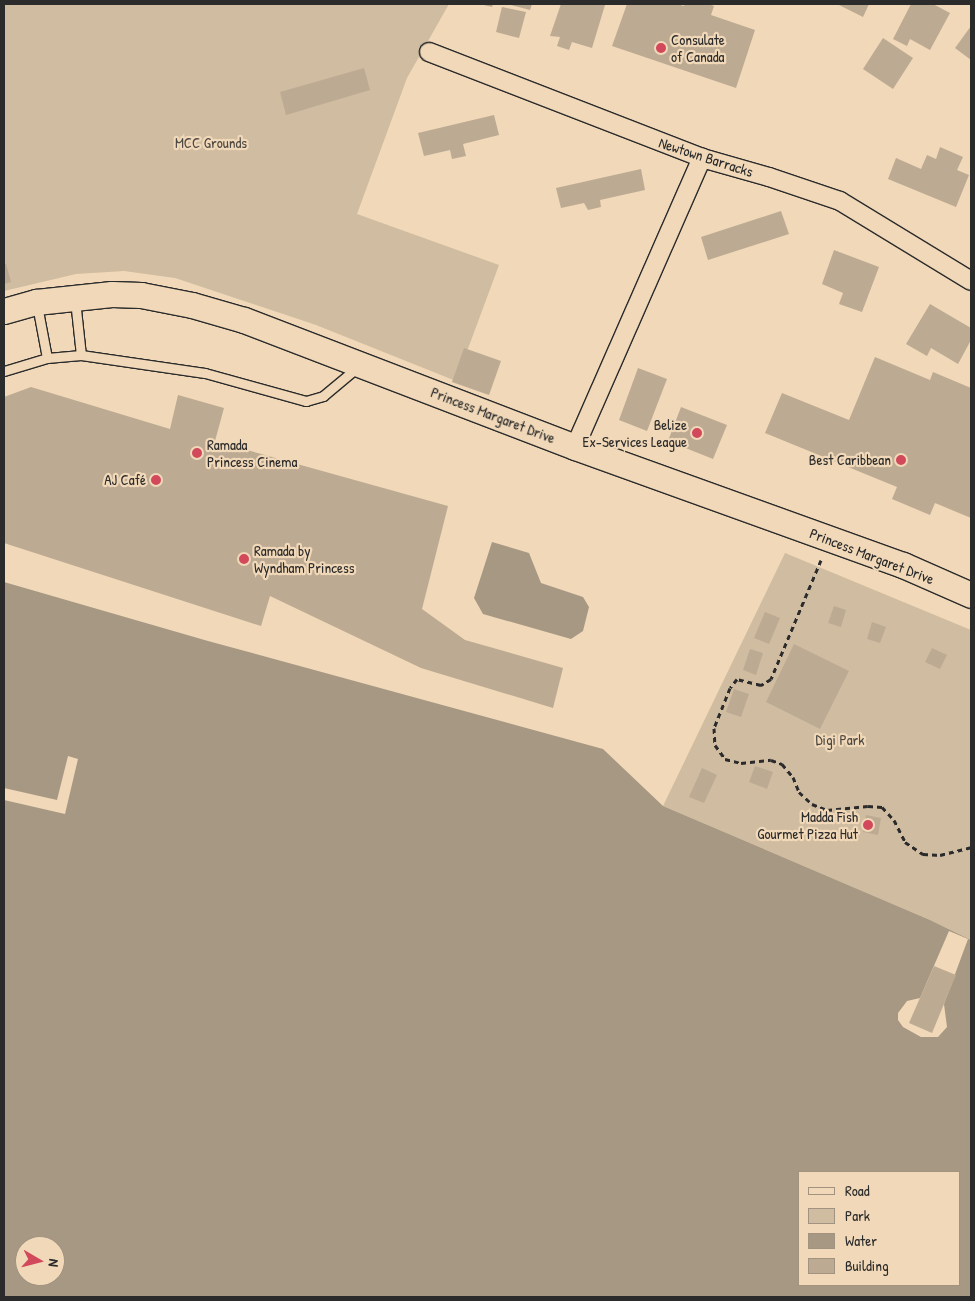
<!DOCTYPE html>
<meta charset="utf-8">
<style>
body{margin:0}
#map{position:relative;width:975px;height:1301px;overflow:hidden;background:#f0d8b8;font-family:"Patrick Hand",sans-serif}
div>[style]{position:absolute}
.green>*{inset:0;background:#d0bca0}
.water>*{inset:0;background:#a79884}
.pier>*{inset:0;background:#f0d8b8}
.building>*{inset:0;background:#bdaa93}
.path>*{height:3px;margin-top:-1.5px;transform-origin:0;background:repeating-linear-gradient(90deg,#2b2b2b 0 5px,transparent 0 9px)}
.roads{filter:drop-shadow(1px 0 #2b2b2b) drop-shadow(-1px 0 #2b2b2b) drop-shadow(0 1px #2b2b2b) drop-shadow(0 -1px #2b2b2b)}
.service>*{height:9px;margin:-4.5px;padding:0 4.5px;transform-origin:4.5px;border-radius:4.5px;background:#f0d8b8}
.minor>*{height:18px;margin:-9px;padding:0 9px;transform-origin:9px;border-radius:9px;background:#f0d8b8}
.secondary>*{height:25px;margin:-12.5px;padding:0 12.5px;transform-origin:12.5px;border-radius:12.5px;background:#f0d8b8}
.dots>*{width:14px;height:14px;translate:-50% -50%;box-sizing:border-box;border:2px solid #f0d8b8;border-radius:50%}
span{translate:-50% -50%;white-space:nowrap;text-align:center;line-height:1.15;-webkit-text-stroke:4.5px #f0d8b8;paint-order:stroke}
.poi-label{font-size:15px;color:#2b2b2b}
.left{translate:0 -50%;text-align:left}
.right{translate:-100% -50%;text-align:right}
.park-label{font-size:15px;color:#4c4842}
.street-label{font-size:15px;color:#2b2b2b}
.frame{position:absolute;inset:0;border:5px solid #2b2b2b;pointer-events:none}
.legend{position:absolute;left:798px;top:1171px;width:162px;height:115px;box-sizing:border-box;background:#f0d8b8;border:1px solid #a19380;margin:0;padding:6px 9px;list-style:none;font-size:15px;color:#2b2b2b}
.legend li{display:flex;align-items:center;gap:10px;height:25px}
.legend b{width:25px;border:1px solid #a19380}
.north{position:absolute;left:15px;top:1236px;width:50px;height:50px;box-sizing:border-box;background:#f0d8b8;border:1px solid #a19380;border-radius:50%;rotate:98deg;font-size:14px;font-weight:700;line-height:20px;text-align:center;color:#2b2b2b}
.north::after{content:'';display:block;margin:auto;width:18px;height:22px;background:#d1495b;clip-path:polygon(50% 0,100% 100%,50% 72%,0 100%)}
</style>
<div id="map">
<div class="green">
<div style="clip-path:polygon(4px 4px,449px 4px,407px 78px,357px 214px,499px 265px,456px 381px,316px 325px,175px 278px,124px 271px,76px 274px,4px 291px)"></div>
<div style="clip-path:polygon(785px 553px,971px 630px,971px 940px,930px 920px,663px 806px)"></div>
</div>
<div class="water">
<div style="clip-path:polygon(492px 542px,529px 553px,541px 583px,583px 597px,589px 607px,583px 631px,571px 639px,483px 614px,474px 598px)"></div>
<div style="clip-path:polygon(evenodd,4px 582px,208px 641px,603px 749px,663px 806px,930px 920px,971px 940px,971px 1297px,4px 1297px,4px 582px,799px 1172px,959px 1172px,959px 1285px,799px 1285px,799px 1172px,4px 582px,25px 1246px,55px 1246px,55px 1276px,25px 1276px,25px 1246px)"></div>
</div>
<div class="pier">
<div style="clip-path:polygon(68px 756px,78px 759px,65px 814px,4px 800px,4px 788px,57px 800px)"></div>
<div style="clip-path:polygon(949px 931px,968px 939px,944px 1004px,947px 1027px,938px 1037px,921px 1037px,903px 1027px,898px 1020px,898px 1013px,907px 1001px,920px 998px)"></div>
</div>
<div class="building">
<div style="clip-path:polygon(480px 4px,493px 4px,492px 7px)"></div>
<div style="clip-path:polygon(507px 4px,532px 4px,530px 10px)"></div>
<div style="clip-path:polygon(561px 4px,605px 5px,592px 48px,572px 42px,569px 50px,557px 46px,560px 37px,550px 36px)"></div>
<div style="clip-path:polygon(627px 4px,677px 4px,684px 6px,685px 4px,708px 4px,714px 6px,711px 15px,755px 30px,736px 88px,612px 46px)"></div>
<div style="clip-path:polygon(837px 4px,869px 4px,863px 17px)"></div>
<div style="clip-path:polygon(911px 4px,933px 4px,950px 13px,930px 50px,910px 39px,907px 46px,893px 39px)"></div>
<div style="clip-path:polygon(502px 7px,526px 12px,519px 38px,496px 32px)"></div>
<div style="clip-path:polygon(971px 26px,971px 60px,955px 48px)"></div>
<div style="clip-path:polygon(883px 38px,913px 58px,893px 89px,863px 69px)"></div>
<div style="clip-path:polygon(364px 68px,370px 90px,286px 115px,280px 92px)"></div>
<div style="clip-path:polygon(494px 115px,499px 135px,463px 144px,466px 156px,452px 159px,450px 150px,424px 156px,418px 133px)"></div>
<div style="clip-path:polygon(940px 147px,963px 157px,957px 170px,969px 175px,956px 207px,888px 179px,896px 158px,921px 169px,927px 155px,936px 159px)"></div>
<div style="clip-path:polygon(641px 169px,645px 190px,600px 200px,601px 207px,588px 210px,584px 203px,561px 208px,556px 188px)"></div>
<div style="clip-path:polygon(781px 211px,789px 234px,708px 260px,701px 237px)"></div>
<div style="clip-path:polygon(834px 250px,879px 267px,862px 312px,839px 304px,843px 293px,822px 284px)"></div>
<div style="clip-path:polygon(4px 264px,6px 264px,11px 282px,4px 284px)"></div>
<div style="clip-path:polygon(930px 304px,971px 328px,971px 340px,958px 364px,931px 348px,927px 356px,906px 344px)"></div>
<div style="clip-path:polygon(464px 348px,501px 361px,489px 395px,452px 382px)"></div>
<div style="clip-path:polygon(875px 357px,930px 380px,933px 372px,971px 388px,971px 518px,935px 503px,930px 515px,892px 499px,897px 487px,765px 433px,782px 393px,849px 420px)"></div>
<div style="clip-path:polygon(638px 368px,667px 379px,647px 431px,619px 420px)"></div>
<div style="clip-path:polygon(31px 387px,170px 429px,178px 395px,224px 408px,215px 441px,448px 506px,422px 609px,465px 640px,563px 668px,553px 708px,421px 668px,270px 596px,261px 626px,4px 543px,4px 397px)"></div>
<div style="clip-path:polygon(681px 407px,727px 425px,713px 459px,668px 441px)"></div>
<div style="clip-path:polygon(834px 606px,846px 610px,841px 627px,828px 623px)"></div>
<div style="clip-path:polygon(765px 612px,780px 618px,769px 644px,754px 638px)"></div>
<div style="clip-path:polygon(872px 622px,886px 627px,880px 643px,867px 639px)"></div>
<div style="clip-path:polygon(794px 644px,849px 671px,820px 729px,766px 702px)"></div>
<div style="clip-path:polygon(932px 648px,947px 655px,940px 669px,925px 662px)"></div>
<div style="clip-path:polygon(750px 649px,763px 653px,756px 675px,743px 670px)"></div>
<div style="clip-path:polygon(734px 689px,749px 694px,741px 717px,726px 712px)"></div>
<div style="clip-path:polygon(755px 766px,773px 772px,767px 789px,749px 782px)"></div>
<div style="clip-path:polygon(702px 768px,717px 775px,704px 803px,689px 797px)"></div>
<div style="clip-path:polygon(866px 815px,881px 818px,878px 835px,863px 832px)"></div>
<div style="clip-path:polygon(934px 966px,956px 975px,932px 1033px,909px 1023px)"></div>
</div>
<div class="path">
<div style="left:821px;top:560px;width:129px;rotate:112.8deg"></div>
<div style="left:771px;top:679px;width:12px;rotate:149deg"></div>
<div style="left:761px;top:685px;width:25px;rotate:-166deg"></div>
<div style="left:737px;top:679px;width:11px;rotate:128deg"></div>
<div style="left:730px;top:688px;width:43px;rotate:111.8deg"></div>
<div style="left:714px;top:728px;width:17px;rotate:87deg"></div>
<div style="left:715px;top:745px;width:17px;rotate:54deg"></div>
<div style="left:725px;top:759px;width:16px;rotate:14deg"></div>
<div style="left:741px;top:763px;width:30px;rotate:-6deg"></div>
<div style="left:771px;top:760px;width:12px;rotate:20deg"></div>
<div style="left:782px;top:764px;width:17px;rotate:50deg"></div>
<div style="left:793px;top:777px;width:16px;rotate:68deg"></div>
<div style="left:799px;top:792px;width:18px;rotate:43deg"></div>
<div style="left:812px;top:804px;width:16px;rotate:22deg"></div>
<div style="left:827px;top:810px;width:41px;rotate:-5.6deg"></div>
<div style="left:868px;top:806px;width:14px;rotate:4deg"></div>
<div style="left:882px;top:807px;width:18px;rotate:47deg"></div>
<div style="left:894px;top:820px;width:25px;rotate:63deg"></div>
<div style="left:905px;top:842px;width:22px;rotate:34deg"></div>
<div style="left:923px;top:854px;width:17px;rotate:3deg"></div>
<div style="left:940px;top:855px;width:32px;rotate:-14deg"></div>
</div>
<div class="roads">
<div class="service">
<div style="left:75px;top:300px;width:55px;rotate:83.8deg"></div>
<div style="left:37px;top:305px;width:54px;rotate:79.3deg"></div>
<div style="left:4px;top:371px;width:45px;rotate:-16.8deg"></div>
<div style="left:47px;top:358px;width:34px;rotate:-5deg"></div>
<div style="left:81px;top:355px;width:125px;rotate:8.3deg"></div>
<div style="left:205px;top:373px;width:105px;rotate:15.5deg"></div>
<div style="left:306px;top:401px;width:18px;rotate:-16deg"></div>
<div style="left:323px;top:396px;width:47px;rotate:-39.8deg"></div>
</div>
<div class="minor">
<div style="left:429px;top:52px;width:293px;rotate:21.2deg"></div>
<div style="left:702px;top:158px;width:70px;rotate:15.8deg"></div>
<div style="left:769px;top:177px;width:75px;rotate:18.7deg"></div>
<div style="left:840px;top:201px;width:153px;rotate:31.4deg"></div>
<div style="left:575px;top:447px;width:316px;rotate:-66.3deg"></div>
</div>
<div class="secondary">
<div style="left:4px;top:311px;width:33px;rotate:-16deg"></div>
<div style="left:36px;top:302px;width:76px;rotate:-6deg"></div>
<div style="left:112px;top:294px;width:29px;rotate:2deg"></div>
<div style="left:141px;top:295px;width:52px;rotate:11.1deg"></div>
<div style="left:192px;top:305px;width:54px;rotate:16.1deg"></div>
<div style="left:244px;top:320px;width:355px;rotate:21deg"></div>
<div style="left:575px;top:447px;width:349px;rotate:19.8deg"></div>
<div style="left:903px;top:565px;width:74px;rotate:23.8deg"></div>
</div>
</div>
<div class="dots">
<div style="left:661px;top:48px;background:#d1495b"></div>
<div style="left:697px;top:433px;background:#d1495b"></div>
<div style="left:197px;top:453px;background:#d1495b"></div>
<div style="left:901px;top:460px;background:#d1495b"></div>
<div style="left:156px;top:480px;background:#d1495b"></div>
<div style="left:244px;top:559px;background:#d1495b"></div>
<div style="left:868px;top:825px;background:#d1495b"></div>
</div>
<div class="poi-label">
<span class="left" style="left:671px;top:48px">Consulate<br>of Canada</span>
<span class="right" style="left:687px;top:433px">Belize<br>Ex-Services League</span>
<span class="left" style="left:207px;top:453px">Ramada<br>Princess Cinema</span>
<span class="right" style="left:891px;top:460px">Best Caribbean</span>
<span class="right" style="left:146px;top:480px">AJ Café</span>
<span class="left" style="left:254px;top:559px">Ramada by<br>Wyndham Princess</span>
<span class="right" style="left:858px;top:825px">Madda Fish<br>Gourmet Pizza Hut</span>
</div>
<div class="park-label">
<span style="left:211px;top:143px">MCC Grounds</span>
<span style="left:840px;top:740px">Digi Park</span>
</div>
<div class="street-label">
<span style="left:706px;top:157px;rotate:18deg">Newtown Barracks</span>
<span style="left:493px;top:415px;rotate:21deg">Princess Margaret Drive</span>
<span style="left:872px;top:556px;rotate:21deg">Princess Margaret Drive</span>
</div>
<div class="frame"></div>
<ul class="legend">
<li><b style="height:6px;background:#f0d8b8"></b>Road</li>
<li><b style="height:14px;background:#d0bca0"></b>Park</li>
<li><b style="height:14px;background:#a79884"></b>Water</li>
<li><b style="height:14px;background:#bdaa93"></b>Building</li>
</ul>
<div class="north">N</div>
</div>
